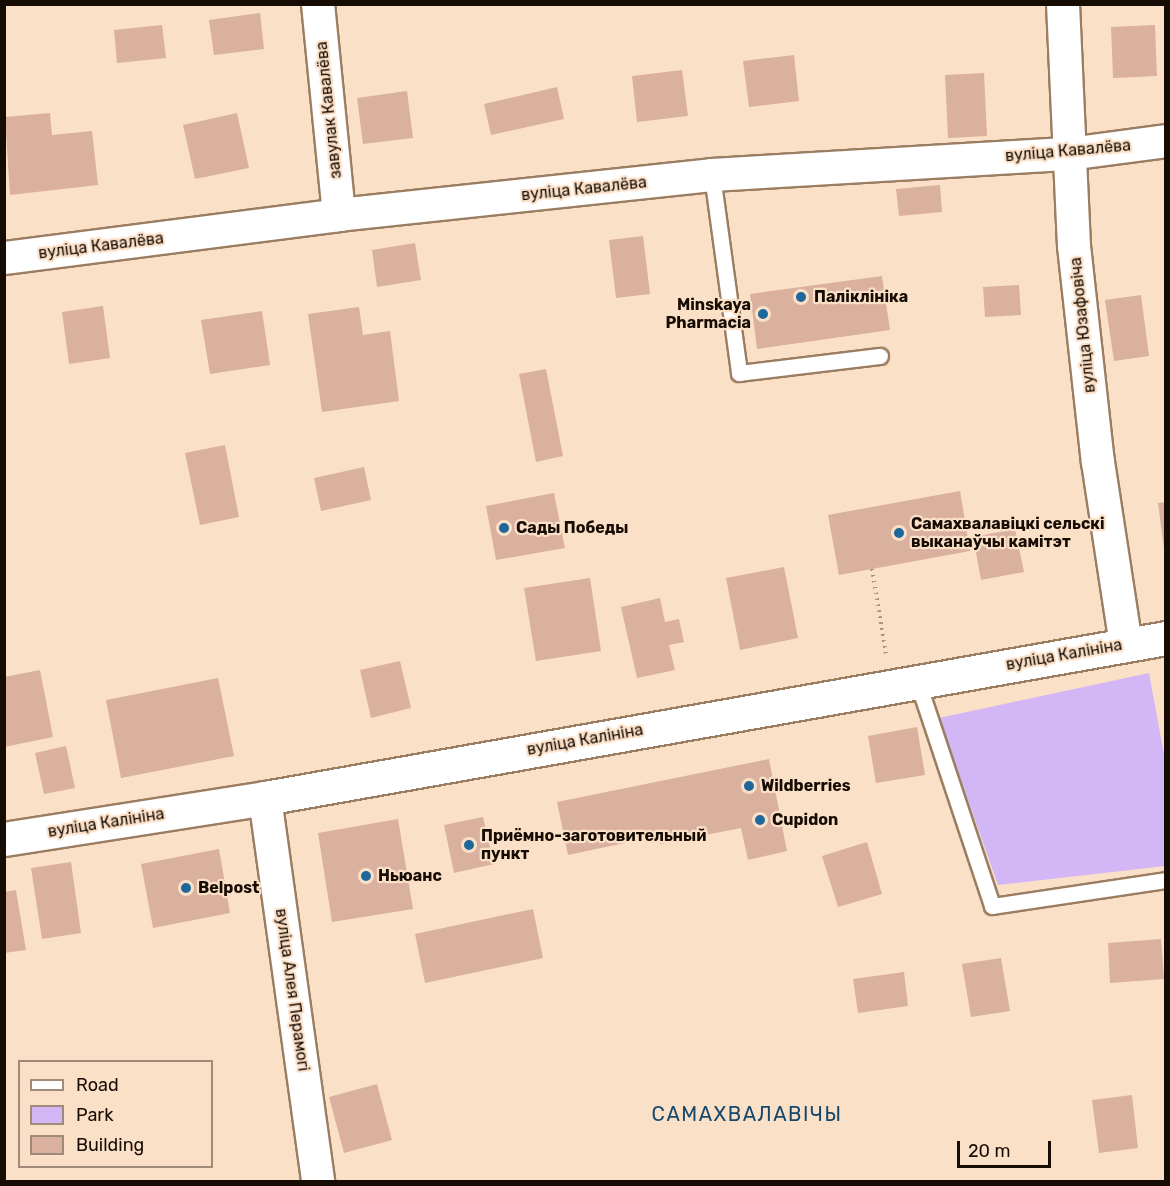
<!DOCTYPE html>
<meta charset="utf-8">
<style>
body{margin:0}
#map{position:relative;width:1170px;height:1186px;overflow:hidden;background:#fbe0c8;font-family:Rubik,sans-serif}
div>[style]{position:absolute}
.green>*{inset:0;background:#d2b6f6}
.building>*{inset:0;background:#dab09f}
.path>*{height:4px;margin-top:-2px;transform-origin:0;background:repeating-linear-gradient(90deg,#a99482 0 1.5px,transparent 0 6px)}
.roads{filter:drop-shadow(2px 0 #9b7d61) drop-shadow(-2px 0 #9b7d61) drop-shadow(0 2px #9b7d61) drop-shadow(0 -2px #9b7d61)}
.lane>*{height:15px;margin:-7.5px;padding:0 7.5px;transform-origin:7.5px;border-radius:7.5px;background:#fff}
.street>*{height:32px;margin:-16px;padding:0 16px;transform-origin:16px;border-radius:16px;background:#fff}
.secondary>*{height:33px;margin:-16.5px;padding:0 16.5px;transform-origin:16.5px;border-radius:16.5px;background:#fff}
.dots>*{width:16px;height:16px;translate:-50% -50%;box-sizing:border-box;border:3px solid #fbe0c8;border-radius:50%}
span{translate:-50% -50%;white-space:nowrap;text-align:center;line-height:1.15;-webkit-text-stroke:4.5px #fbe0c8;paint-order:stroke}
.street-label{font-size:16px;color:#170c04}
.poi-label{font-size:16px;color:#170c04;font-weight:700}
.left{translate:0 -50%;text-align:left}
.right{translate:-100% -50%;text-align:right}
.quarter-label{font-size:20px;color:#17486c;letter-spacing:1.5px}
.frame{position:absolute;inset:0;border:6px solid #170c04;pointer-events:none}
.legend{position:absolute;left:18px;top:1060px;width:195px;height:108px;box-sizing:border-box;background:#fbe0c8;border:2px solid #a08b7a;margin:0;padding:8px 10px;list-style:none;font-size:18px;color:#170c04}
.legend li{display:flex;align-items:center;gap:12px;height:30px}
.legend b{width:30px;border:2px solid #a08b7a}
.scale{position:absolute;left:957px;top:1141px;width:94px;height:27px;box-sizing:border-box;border:3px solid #170c04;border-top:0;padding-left:8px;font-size:18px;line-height:21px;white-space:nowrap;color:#170c04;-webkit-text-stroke:4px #fbe0c8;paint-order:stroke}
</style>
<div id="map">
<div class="green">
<div style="clip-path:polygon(1149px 673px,1165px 760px,1165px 866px,998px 885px,939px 718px)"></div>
</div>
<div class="building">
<div style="clip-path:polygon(260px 13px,264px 49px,214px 55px,209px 20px)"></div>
<div style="clip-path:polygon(162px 25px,166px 58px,117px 63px,114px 30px)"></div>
<div style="clip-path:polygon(1155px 25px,1157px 76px,1113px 78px,1111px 27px)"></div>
<div style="clip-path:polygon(794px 55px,799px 101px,749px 107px,743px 61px)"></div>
<div style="clip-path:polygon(682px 70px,688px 116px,637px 122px,632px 76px)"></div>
<div style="clip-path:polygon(984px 73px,987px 136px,948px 138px,945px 75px)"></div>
<div style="clip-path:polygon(557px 87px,564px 119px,491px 135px,484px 104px)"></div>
<div style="clip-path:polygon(407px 91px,413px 138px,363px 144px,357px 98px)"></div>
<div style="clip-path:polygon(50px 113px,52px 135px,92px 131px,98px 185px,10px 195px,5px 117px)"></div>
<div style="clip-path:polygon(237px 113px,249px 168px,195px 179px,183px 125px)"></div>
<div style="clip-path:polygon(940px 185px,942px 212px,899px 216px,896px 189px)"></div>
<div style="clip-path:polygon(643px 236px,650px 294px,616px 298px,609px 240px)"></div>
<div style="clip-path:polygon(415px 243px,421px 280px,377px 287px,372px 250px)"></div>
<div style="clip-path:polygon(882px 276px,890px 330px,757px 349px,750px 294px)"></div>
<div style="clip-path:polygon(1019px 285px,1021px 315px,985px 317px,983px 287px)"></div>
<div style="clip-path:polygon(1141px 295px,1149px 356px,1114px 361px,1105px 300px)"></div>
<div style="clip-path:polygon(103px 306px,110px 358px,69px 364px,62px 312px)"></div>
<div style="clip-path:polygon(359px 307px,363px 335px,390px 331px,399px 401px,322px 412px,308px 314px)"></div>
<div style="clip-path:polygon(262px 311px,270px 365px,210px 374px,201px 320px)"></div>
<div style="clip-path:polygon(546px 369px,563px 456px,536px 462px,519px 374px)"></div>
<div style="clip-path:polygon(225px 445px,239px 517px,200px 525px,185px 453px)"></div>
<div style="clip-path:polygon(364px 467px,371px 500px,321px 511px,314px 478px)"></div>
<div style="clip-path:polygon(960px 491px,970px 551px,839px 575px,828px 515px)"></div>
<div style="clip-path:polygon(554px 493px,565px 548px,496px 560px,486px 506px)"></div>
<div style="clip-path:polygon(1166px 502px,1166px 549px,1164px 549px,1158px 503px)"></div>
<div style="clip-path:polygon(1015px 529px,1024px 572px,981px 580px,973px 537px)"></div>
<div style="clip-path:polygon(784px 567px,798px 638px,740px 650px,726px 578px)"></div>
<div style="clip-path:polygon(590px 578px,601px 651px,536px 661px,524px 588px)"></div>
<div style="clip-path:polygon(660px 598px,665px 622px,679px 619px,684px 642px,669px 645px,675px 670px,637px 678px,621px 607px)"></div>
<div style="clip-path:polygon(400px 661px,411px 708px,371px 718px,360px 670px)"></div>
<div style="clip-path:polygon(40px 670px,53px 737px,4px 747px,4px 677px)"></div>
<div style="clip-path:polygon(218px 678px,234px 756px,121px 778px,106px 700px)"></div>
<div style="clip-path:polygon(917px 727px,925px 775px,876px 783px,868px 736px)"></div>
<div style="clip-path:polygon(66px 746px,75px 788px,44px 794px,35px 753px)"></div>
<div style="clip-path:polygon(769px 759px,787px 851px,748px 860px,741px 828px,660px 844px,658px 836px,568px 855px,557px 802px)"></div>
<div style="clip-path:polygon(483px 817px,494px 864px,454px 873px,444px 825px)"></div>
<div style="clip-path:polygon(398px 819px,413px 909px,332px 922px,318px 833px)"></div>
<div style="clip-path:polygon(867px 842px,882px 894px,838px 907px,822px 856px)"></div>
<div style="clip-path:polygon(219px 849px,230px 913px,153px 928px,141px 864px)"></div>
<div style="clip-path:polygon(71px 862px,81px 933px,42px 939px,31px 868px)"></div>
<div style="clip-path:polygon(16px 890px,26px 950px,4px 953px,4px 892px)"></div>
<div style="clip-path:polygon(533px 909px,543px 958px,425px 983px,415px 934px)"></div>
<div style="clip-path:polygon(1161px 939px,1164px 979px,1110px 983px,1108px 943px)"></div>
<div style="clip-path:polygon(1001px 958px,1010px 1011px,971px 1017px,962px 964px)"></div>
<div style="clip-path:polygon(904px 972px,908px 1006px,858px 1013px,853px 979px)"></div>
<div style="clip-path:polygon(377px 1084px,392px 1140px,344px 1153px,329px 1097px)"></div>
<div style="clip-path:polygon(1132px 1095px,1138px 1148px,1099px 1153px,1092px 1100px)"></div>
</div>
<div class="path">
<div style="left:872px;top:569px;width:86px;rotate:80.6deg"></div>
</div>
<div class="roads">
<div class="lane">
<div style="left:712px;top:175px;width:200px;rotate:82.2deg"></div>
<div style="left:739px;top:373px;width:142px;rotate:-6.9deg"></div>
<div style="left:917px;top:680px;width:238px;rotate:71.6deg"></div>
<div style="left:992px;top:906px;width:176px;rotate:-8.5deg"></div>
</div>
<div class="street">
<div style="left:318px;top:4px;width:212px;rotate:84.3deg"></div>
<div style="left:1063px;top:4px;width:242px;rotate:87.4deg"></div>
<div style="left:1074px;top:246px;width:217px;rotate:83.7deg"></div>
<div style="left:1098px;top:462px;width:184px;rotate:81.3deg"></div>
<div style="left:4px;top:258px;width:338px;rotate:-7.3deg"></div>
<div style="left:339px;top:215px;width:375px;rotate:-6.1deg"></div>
<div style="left:712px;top:175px;width:358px;rotate:-3.4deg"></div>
<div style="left:1069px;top:154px;width:98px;rotate:-7.6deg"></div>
<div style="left:265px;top:798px;width:388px;rotate:82.1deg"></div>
</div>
<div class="secondary">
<div style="left:4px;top:839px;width:264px;rotate:-8.9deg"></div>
<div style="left:265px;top:798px;width:915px;rotate:-10.07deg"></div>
</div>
</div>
<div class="dots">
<div style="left:801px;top:297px;background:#1d679b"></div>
<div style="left:763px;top:314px;background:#1d679b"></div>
<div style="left:504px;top:528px;background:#1d679b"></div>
<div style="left:899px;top:533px;background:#1d679b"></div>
<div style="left:749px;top:786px;background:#1d679b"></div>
<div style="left:760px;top:820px;background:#1d679b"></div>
<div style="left:469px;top:845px;background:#1d679b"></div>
<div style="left:366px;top:876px;background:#1d679b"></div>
<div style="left:186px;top:888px;background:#1d679b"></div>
</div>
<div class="street-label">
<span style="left:329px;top:110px;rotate:-96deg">завулак Кавалёва</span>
<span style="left:1068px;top:151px;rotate:-5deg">вуліца Кавалёва</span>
<span style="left:584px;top:189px;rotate:-6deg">вуліца Кавалёва</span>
<span style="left:101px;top:246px;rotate:-7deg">вуліца Кавалёва</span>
<span style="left:1083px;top:325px;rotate:-96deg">вуліца Юзафовіча</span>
<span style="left:1064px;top:655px;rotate:-10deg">вуліца Калініна</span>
<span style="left:585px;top:740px;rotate:-10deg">вуліца Калініна</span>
<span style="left:106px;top:823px;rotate:-9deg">вуліца Калініна</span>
<span style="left:292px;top:990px;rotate:82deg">вуліца Алея Перамогі</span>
</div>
<div class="poi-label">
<span class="left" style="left:814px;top:297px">Паліклініка</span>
<span class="right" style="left:751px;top:314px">Minskaya<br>Pharmacia</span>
<span class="left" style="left:911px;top:533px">Самахвалавіцкі сельскі<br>выканаўчы камітэт</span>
<span class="left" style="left:516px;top:528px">Сады Победы</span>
<span class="left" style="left:761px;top:786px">Wildberries</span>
<span class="left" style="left:772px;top:820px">Cupidon</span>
<span class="left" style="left:481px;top:845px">Приёмно-заготовительный<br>пункт</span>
<span class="left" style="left:378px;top:876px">Ньюанс</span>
<span class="left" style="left:198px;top:888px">Belpost</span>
</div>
<div class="quarter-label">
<span style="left:747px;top:1114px">САМАХВАЛАВІЧЫ</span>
</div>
<div class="frame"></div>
<ul class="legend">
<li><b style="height:8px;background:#fff"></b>Road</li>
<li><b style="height:16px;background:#d2b6f6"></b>Park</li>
<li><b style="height:16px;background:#dab09f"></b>Building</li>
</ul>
<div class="scale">20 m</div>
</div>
